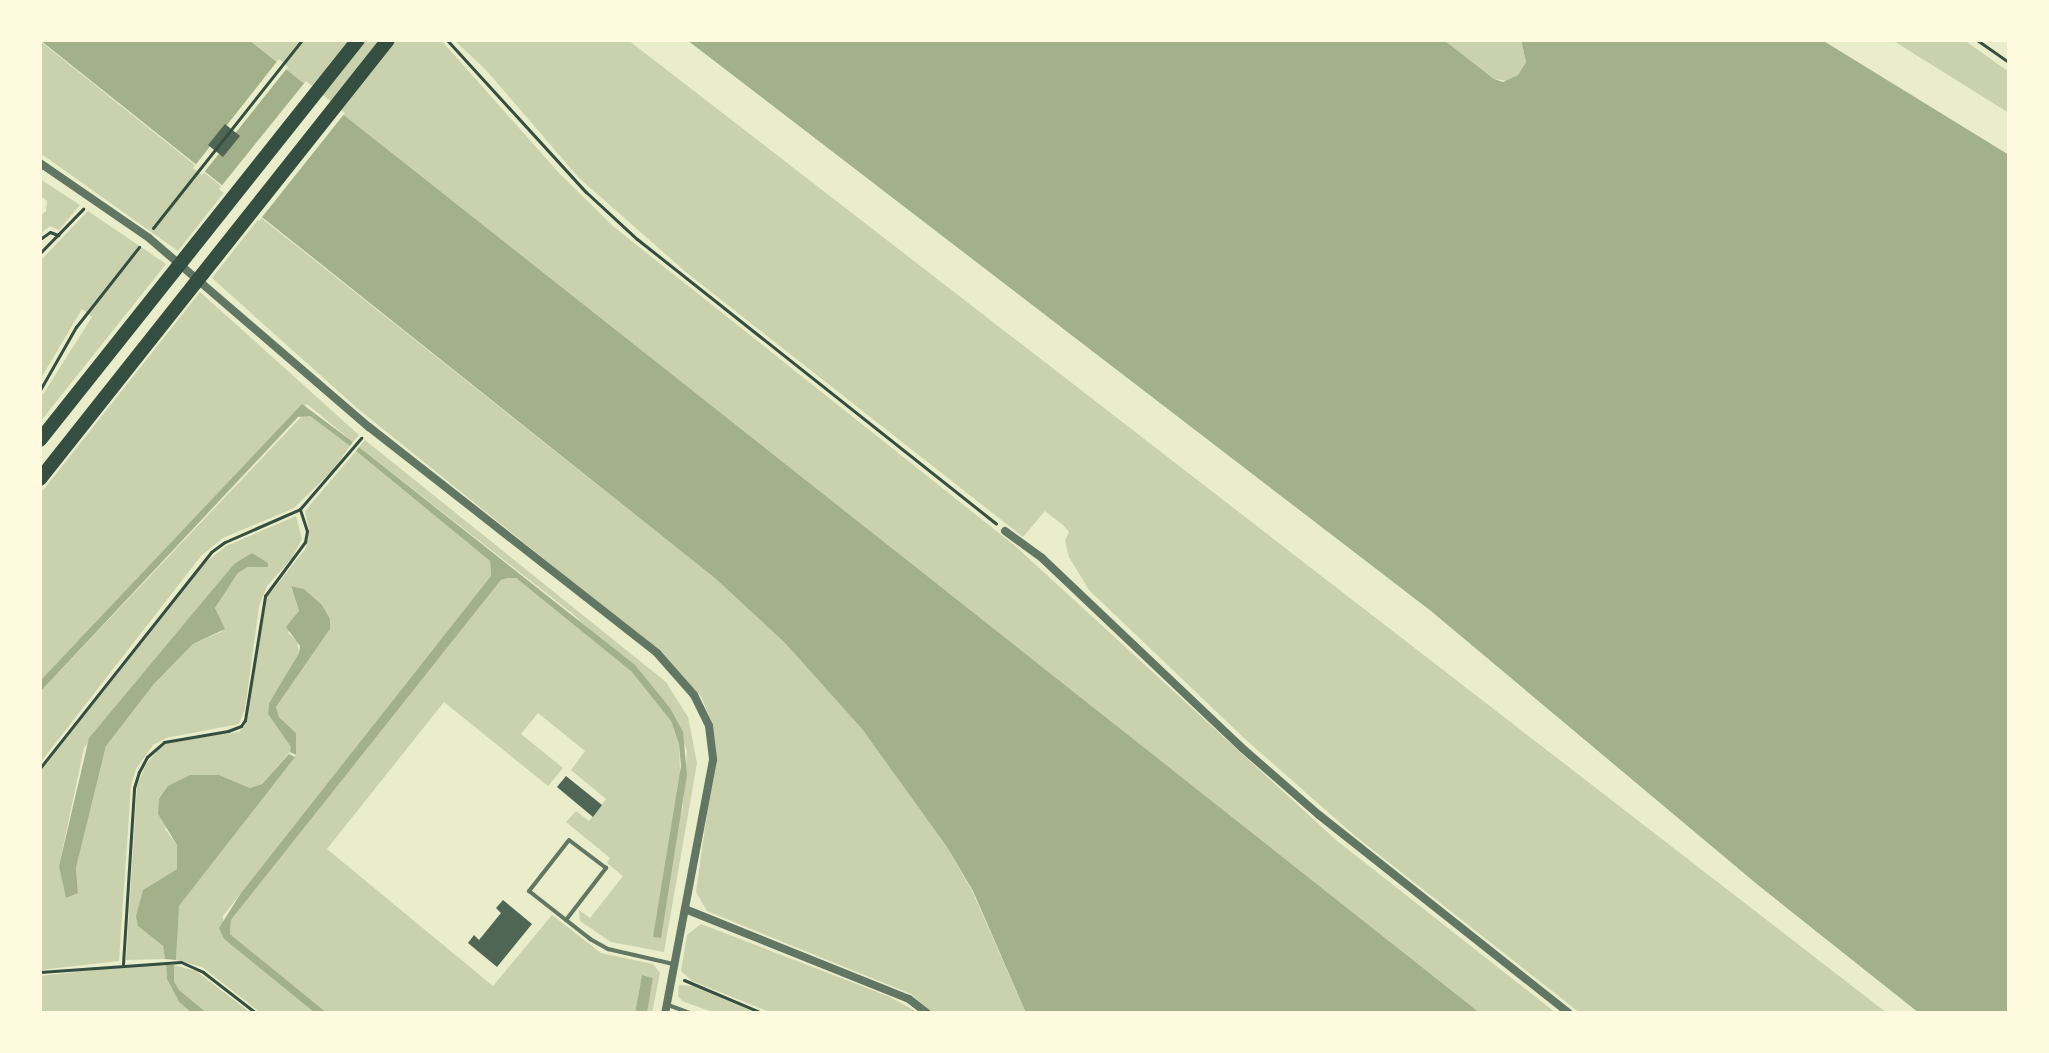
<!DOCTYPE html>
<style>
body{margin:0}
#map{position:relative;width:2049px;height:1053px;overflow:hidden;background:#e9edc9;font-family:"Alegreya Sans",sans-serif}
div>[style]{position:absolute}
.green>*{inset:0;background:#cad2ad}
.water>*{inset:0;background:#a3b18a}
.pier>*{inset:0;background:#e9edc9}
.building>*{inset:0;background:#4f6655}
.path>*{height:3px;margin:-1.5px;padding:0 1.5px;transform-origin:1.5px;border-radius:1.5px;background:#344e41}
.service>*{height:4px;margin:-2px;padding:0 2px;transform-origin:2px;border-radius:2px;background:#617663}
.minor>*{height:8px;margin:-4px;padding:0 4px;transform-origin:4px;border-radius:4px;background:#617663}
.primary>*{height:14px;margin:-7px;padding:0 7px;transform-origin:7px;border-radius:7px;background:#344e41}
span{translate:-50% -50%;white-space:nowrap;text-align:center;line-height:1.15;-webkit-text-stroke:7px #fefae0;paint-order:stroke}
.frame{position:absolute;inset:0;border:42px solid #fefae0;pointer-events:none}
</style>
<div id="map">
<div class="green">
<div style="clip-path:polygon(249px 40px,441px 40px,559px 173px,614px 227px,1014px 545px,1336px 840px,1556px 1013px,1480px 1013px)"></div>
<div style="clip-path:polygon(454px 40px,628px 40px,1887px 1013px,1580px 1013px,1354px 835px,1244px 738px,1089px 590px,1069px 557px,1065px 541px,1069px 532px,1063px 525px,1045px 511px,1023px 537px,687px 273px,579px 178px,486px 70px)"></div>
<div style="clip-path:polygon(1444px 40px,1521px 40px,1526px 62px,1518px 75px,1508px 81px,1494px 79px)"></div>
<div style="clip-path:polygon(1892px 40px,1964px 40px,2009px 72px,2009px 113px)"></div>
<div style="clip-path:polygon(40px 41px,226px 190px,178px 251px,40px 153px)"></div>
<div style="clip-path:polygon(40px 179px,80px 205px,59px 230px,50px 226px,40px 234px,40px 216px,46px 211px,47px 201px,40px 195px)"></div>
<div style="clip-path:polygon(88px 211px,166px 264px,40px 422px,40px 399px,92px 317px,82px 309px,40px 380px,40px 261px)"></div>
<div style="clip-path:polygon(260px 217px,716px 579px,785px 643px,862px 729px,947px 847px,972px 891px,1026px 1013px,933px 1013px,911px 994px,707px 911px,696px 892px,715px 756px,711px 721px,701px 696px,642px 638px,357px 408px,212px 278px)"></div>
<div style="clip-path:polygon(200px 292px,359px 435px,353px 442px,307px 404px,40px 681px,40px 494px)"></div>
<div style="clip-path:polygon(303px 415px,310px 416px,350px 446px,333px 470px,294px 508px,223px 538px,201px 556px,40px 763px,40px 692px)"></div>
<div style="clip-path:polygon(365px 440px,666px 682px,688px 717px,697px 763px,664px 952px,611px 942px,580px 921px,579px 910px,590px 918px,623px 876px,607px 863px,610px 858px,566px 822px,576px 811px,589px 821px,606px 799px,571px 770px,585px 751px,538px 713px,521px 734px,563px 768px,548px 786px,444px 702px,327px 849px,493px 986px,552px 915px,601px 953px,653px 964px,660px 973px,652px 1013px,647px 1013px,653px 978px,642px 975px,635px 1013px,327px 1013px,230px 934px,231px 920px,501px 580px,507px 578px,516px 578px,632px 672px,654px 696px,671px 721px,679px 744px,682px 817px,687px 751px,670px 708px,573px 614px,359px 447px)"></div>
<div style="clip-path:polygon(356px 451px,490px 561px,491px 577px,223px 916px,224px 939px,315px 1013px,261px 1013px,202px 967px,176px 960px,178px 914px,179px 906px,296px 755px,296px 733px,279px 717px,276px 707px,330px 629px,330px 619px,304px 589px,291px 587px,299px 611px,288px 633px,297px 641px,299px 653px,269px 703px,268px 714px,292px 747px,290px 752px,262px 784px,250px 788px,219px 775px,190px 775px,165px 829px,177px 845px,177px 869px,143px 890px,138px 926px,163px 946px,165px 959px,126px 960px,137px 786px,146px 764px,161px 747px,170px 742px,239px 732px,245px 725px,267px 597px,306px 548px,309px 529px,305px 511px)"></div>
<div style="clip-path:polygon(evenodd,296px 516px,302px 539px,292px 558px,267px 586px,259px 607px,245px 709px,239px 724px,166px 738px,153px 745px,136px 769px,131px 786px,119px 961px,40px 970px,40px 772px,206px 562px,226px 546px,296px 516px,234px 564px,268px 567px,248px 567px,238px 573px,215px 608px,223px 631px,193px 644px,154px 684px,106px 746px,76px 868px,78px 893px,59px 866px,84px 748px,234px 564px)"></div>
<div style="clip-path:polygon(701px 924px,890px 997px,919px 1013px,772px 1013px,692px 981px,681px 971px,687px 935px)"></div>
<div style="clip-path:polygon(139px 965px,166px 965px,167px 979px,179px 1002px,192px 1013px,40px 1013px,40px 976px)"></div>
<div style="clip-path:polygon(174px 965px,196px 971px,251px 1013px,207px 1013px,179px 990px,174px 981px)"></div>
<div style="clip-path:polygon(679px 985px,693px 986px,756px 1013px,715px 1013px,682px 1001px,678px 996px)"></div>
</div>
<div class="water">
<div style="clip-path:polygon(40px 40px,249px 40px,1480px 1013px,1026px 1013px,973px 891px,947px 847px,862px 729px,785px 643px,716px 579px)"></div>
<div style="clip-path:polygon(687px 40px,1444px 40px,1494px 79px,1503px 82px,1518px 75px,1526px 62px,1521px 40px,1822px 40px,2009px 155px,2009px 1013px,1919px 1013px,1758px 885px,1431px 611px)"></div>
<div style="clip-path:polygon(302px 404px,353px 442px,350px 446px,310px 416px,298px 417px,40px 692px,40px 681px)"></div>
<div style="clip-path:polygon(359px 447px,635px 665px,670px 708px,683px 732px,687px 775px,661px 938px,653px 937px,681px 766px,679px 744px,671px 721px,632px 672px,516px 578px,507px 578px,501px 580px,231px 920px,230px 934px,327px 1013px,315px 1013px,224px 939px,219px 928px,241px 893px,491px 576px,490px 561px,356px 451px)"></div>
<div style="clip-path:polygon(252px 553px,268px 563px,268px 567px,248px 567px,238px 573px,215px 608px,225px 629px,193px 644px,154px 684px,106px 746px,76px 868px,78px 893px,66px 898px,59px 866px,89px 738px,234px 564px)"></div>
<div style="clip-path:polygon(291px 586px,304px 589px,322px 605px,330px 619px,330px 629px,276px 707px,279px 717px,296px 733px,296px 755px,290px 752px,291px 747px,268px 714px,269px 703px,299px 653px,300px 646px,286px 627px,299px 611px)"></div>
<div style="clip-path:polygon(289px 754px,295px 757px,179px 906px,176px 960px,165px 959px,163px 946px,138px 926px,136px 916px,143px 890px,177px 869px,177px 845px,158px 814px,159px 799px,168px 786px,190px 775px,219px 775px,250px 788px,262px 784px)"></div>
<div style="clip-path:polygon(166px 965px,174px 965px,174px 981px,179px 990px,207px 1013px,192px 1013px,179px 1002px,167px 979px)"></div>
<div style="clip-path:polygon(642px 975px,653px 978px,647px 1013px,635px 1013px)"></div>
</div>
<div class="pier">
<div style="clip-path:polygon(279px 59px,288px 67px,202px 175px,193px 168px)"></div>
<div style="clip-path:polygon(306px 81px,345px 113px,259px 221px,219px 189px)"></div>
</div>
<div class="building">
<div style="clip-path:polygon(225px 124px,240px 136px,223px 157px,208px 145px)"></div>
<div style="clip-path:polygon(566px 776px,602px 805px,593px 817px,557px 787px)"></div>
<div style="clip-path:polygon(503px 900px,532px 924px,497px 967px,468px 943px,474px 935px,479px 940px,501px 913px,496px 908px)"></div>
</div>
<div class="path">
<div style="left:447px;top:40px;width:206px;rotate:47.6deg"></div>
<div style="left:586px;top:192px;width:69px;rotate:42.7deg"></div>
<div style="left:637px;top:239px;width:458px;rotate:38.4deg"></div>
<div style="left:1977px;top:40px;width:39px;rotate:35deg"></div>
<div style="left:153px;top:228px;width:240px;rotate:-51.6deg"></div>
<div style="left:40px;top:239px;width:12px;rotate:-35deg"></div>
<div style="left:50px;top:232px;width:9px;rotate:21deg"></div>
<div style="left:40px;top:253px;width:62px;rotate:-45.7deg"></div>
<div style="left:40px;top:390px;width:73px;rotate:-60.3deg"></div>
<div style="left:76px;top:327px;width:102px;rotate:-51.8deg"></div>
<div style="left:40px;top:768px;width:275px;rotate:-51.6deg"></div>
<div style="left:211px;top:552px;width:17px;rotate:-36deg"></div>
<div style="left:225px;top:542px;width:82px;rotate:-23.7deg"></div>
<div style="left:300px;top:509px;width:94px;rotate:-49.3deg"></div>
<div style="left:123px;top:964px;width:176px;rotate:-86.4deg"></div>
<div style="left:134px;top:788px;width:17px;rotate:-73deg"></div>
<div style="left:139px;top:772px;width:17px;rotate:-62deg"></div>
<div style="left:147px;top:757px;width:23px;rotate:-41deg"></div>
<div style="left:164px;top:742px;width:65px;rotate:-9.8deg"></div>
<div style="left:228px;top:731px;width:14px;rotate:-21deg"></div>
<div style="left:241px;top:726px;width:7px;rotate:-56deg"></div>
<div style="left:245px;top:720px;width:126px;rotate:-80.8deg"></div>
<div style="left:265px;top:596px;width:67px;rotate:-53.5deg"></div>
<div style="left:305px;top:542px;width:11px;rotate:-80deg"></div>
<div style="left:307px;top:531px;width:23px;rotate:-108deg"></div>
<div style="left:40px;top:972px;width:141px;rotate:-4.1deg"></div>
<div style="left:181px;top:962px;width:24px;rotate:24deg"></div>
<div style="left:203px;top:972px;width:67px;rotate:37.7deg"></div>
<div style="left:684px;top:980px;width:85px;rotate:22.9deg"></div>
</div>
<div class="service">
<div style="left:566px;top:920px;width:66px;rotate:-52.4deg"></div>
<div style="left:606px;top:868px;width:46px;rotate:-142.9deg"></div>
<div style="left:569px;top:840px;width:65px;rotate:128.1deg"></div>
<div style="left:529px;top:891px;width:47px;rotate:38.1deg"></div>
<div style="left:566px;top:920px;width:31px;rotate:38deg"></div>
<div style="left:590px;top:939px;width:21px;rotate:29deg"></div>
<div style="left:608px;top:949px;width:67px;rotate:13deg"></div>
<div style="left:668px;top:1005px;width:23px;rotate:20deg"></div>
</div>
<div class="minor">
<div style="left:40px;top:163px;width:132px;rotate:34.5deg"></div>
<div style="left:149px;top:238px;width:290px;rotate:40.7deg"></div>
<div style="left:369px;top:427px;width:366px;rotate:38.1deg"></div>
<div style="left:657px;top:653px;width:56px;rotate:48.6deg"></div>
<div style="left:694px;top:695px;width:34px;rotate:64deg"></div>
<div style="left:709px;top:726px;width:34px;rotate:83deg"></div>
<div style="left:713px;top:760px;width:258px;rotate:100.7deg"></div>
<div style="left:1005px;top:531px;width:46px;rotate:36.1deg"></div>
<div style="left:1042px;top:558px;width:274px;rotate:43.5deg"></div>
<div style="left:1241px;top:747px;width:103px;rotate:41.1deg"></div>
<div style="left:1319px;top:815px;width:319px;rotate:38.4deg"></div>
<div style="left:685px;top:909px;width:241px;rotate:21.9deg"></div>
<div style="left:909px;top:999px;width:23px;rotate:38deg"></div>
</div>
<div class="primary">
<div style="left:40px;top:440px;width:511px;rotate:-51.52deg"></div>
<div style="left:40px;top:479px;width:560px;rotate:-51.6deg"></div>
</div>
<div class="frame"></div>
</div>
